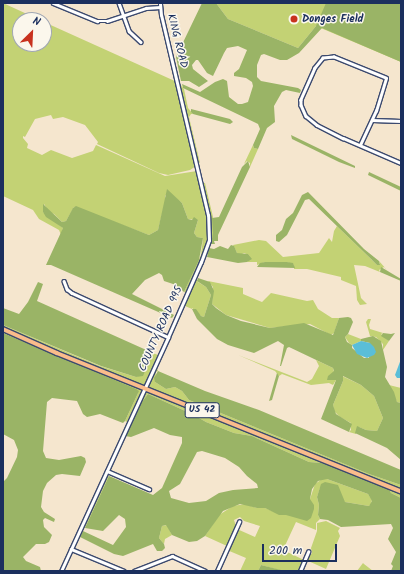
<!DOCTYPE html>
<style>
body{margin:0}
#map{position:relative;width:404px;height:574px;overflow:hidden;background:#f5e6ce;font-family:Kalam,sans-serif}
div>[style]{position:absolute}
.green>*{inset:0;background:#c3d274}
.forest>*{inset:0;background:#9ab466}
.water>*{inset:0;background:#5abed8}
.roads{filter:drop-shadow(1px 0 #3c4a6f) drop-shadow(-1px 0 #3c4a6f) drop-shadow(0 1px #3c4a6f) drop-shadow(0 -1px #3c4a6f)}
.minor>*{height:2.5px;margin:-1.25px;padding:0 1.25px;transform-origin:1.25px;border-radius:1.25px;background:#fff}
.tertiary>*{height:3px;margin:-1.5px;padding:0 1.5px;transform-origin:1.5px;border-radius:1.5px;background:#fff}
.primary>*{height:3.5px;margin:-1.75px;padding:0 1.75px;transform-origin:1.75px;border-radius:1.75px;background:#fabc8b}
.dots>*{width:11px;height:11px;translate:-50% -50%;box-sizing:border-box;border:2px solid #fbf7ec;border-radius:50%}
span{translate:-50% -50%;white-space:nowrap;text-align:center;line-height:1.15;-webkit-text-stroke:3px #fbf7ec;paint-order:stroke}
.shield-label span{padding:1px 3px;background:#fbf7ec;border:1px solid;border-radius:3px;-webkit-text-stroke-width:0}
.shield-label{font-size:10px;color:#1b2f5e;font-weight:700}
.poi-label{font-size:11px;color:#1b2f5e;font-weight:700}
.left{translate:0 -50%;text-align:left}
.street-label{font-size:11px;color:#1b2f5e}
.frame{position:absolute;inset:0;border:4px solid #1b2f5e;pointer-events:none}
.north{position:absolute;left:12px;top:12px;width:40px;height:40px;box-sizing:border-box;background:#fbf7ec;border:1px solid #a1a7b3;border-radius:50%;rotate:24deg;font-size:11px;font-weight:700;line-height:16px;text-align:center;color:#1b2f5e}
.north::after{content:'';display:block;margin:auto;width:14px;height:18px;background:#c8321e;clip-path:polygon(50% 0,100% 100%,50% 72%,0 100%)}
.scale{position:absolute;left:262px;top:544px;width:75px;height:18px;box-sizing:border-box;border:2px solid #1b2f5e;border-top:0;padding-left:5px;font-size:12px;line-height:14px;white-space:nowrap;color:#1b2f5e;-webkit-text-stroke:3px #fbf7ec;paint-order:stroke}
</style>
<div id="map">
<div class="green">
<div style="clip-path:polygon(3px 3px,40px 20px,20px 20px,20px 44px,44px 44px,44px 22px,177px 82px,196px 166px,190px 170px,168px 175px,159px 173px,97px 144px,98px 142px,85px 125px,63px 117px,53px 119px,51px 115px,35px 119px,25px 137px,23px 136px,23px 138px,28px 144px,27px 148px,42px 155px,51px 150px,72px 158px,93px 151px,96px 145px,165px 176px,197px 171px,207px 214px,208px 236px,204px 251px,186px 293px,184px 292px,201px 255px,203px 238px,197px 237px,194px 233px,198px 220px,188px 219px,182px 203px,171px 194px,167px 191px,167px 194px,165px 196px,165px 202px,158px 230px,149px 235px,74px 207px,66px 221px,62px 222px,54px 214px,49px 212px,44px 204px,43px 212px,63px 228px,61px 235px,59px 230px,39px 219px,33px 210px,3px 196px)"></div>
<div style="clip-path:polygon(216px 3px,401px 3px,401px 62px,316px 26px,298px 48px,228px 19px)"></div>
<div style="clip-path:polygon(180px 84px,184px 89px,188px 108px,193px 114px,191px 114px,189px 117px,200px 163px,198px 162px)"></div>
<div style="clip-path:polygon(253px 145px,254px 148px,258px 149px,250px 167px,250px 163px,247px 161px,244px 164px)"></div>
<div style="clip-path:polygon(203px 183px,205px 183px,213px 217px,213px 236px,211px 244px,209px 244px,211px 220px)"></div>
<div style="clip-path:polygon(337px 226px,377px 265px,380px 264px,379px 261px,387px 270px,384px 267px,379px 270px,380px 272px,365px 266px,354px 265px,361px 298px,367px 304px,360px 305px,357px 300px,356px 286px,341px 280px,341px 277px,307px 269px,294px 269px,294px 265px,287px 262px,265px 262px,257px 265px,257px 262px,247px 262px,250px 259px,249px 255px,244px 253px,240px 255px,237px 253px,233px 245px,259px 240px,266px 241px,283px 257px,319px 253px,329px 238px,332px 242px,334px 231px)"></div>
<div style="clip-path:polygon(196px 278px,198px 282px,206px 287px,211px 295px,205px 314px,204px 317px,201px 316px,192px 308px,192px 309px,185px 306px,157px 368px,158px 371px,156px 372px,155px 382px,166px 389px,175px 387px,182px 391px,189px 400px,369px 474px,401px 485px,401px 491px,147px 387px)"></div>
<div style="clip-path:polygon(208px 281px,243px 288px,243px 294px,262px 302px,271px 293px,307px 301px,313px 300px,318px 309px,332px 318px,339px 318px,334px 333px,331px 335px,310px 324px,270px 328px,226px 315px,212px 304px,213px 287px)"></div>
<div style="clip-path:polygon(368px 319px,371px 319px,369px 325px,370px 329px,383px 333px,381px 334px,389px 341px,383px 350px,383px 344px,376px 337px,370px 336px,366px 322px)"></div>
<div style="clip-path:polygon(3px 325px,100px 366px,136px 377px,144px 373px,153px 353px,158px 355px,144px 386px,50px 348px,3px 328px)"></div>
<div style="clip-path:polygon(3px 331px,143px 388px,127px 422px,125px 421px,138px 393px,3px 333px)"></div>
<div style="clip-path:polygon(348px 334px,361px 339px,361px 341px,352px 345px,349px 343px,345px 337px)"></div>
<div style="clip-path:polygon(238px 355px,307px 382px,312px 379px,319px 366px,316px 360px,333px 368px,336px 380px,333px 385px,329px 383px,311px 385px,282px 374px,279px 376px,275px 371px)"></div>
<div style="clip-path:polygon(342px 376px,361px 385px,374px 396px,383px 418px,377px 431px,366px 430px,359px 427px,356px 434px,349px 432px,351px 430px,351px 423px,340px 417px,334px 411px,333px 405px,343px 381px)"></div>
<div style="clip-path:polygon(389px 385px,401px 388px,401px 403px,397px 402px)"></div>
<div style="clip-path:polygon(146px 389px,401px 492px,401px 498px,391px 493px,389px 489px,332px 466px,322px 463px,309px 462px,252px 436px,234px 433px,206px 422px,194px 415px,148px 394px,141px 403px,129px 430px,124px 435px)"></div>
<div style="clip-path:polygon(106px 474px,109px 476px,85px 528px,83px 527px)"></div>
<div style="clip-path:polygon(322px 479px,327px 479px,368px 494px,372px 500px,371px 504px,369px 506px,345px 502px,320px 488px,317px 497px,319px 505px,318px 515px,320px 519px,316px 523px,316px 530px,296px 522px,283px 550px,304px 560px,299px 571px,283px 571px,261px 565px,258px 571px,240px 571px,246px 558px,227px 550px,237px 529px,255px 537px,260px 526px,244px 521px,240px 517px,234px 520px,236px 526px,227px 546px,205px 536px,219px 515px,233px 506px,245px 504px,257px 508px,265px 508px,282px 515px,286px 515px,310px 499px,315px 484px)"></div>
<div style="clip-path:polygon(326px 521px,340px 528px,338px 531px,340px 536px,326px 569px,306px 560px,312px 553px,311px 548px,317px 531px,317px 523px)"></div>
<div style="clip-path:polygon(167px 525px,172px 535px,165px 539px,164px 544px,159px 538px,162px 526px)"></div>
<div style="clip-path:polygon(363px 563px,364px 564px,373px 571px,357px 571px)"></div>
</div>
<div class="forest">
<div style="clip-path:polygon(202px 3px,216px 3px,228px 19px,298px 48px,316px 26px,326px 3px,401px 3px,401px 62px,322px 28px,299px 53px,287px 60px,280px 60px,264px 54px,261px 55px,257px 65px,257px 77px,261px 81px,298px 88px,301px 90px,300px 93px,286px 90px,282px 92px,274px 106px,275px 122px,267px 128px,258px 149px,254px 148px,253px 145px,260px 129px,258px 124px,183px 88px,182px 84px,200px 92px,215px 82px,223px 79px,227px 81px,229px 97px,238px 104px,242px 104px,248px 102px,253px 86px,252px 82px,246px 78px,234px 76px,234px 73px,239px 69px,247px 50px,238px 46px,227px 48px,224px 53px,213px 76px,207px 73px,198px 60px,196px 60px,192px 65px,193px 69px,208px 81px,199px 87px,189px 81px,181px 81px,176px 57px)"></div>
<div style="clip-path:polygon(191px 109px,230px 119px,233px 122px,230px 124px,193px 114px,191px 112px)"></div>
<div style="clip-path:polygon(291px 135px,355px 166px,355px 168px,339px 162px,292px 139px)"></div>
<div style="clip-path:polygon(248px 161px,250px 167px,218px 235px,218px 241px,214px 241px,215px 244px,211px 244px,213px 233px,212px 218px,219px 217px,242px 167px)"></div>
<div style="clip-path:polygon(369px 172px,401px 187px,401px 191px,368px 175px)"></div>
<div style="clip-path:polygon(167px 189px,182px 203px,188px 219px,192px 220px,194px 217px,198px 220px,194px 233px,197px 237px,203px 238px,199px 260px,184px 292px,176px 285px,164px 281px,162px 275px,159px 273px,145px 280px,132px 294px,174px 315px,172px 318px,51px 265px,46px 265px,63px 228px,46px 217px,43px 212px,43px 204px,62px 222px,66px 221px,73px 208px,76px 206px,149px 235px,158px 230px)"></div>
<div style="clip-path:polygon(308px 192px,364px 249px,379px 261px,380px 265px,377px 265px,371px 259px,309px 199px,305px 200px,287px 235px,279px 242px,276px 241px,276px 235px,282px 230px,286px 219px,293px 213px,302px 195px)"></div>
<div style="clip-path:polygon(231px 245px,234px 246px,237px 253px,248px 254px,252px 259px,247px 262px,238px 263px,207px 257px,209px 248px,214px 249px,220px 246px,228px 249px)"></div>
<div style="clip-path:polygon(265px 262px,287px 262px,293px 263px,295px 268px,257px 267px,260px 263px)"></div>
<div style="clip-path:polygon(381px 267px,401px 279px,401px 281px,380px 272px)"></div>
<div style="clip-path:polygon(198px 278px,210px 282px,214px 291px,212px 304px,216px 308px,226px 315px,241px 321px,270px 328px,304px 323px,333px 335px,339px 318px,348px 317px,351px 318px,353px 322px,348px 334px,345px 337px,347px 342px,352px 345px,352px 348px,364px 358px,369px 358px,370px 343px,361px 341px,361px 339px,373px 336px,381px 341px,387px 367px,385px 377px,394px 392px,397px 402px,401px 403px,401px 460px,387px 448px,355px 433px,357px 426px,366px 430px,377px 431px,383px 418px,374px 396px,361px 385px,343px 376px,343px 381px,333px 405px,336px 414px,352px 424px,349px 432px,321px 419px,336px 380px,327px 380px,328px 376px,334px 371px,333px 368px,289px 347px,287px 348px,281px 366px,280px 366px,284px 345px,278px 341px,254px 353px,228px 345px,217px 339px,197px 319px,192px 309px,196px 309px,201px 316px,204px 317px,211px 295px,206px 287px,197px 281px)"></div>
<div style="clip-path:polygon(38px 282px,43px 284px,37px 301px,153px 353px,143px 376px,136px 377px,101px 366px,3px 325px,3px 308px,19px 314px,28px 302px)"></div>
<div style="clip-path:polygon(3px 333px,136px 389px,139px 391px,125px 421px,123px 423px,100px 414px,87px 417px,83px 414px,77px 401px,52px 398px,47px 402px,43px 451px,46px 458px,59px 460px,81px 456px,85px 458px,86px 462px,80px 476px,62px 474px,56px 475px,47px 483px,43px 491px,41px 507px,44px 512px,55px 519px,54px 522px,45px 518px,43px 520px,44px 527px,52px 535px,49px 542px,45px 544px,36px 544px,23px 557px,26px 561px,40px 567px,41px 571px,3px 571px,3px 482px,7px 478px,17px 457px,18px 450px,14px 440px,3px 434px)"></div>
<div style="clip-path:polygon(383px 333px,391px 334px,395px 333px,389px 341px,381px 336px)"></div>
<div style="clip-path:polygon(158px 371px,205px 391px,259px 410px,401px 470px,401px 485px,369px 474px,189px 400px,182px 391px,175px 387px,166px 389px,155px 382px,154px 378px)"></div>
<div style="clip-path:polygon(277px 373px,279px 376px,272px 400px,269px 401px)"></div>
<div style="clip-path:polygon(evenodd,148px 394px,194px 415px,206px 422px,234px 433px,252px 436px,309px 462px,322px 463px,332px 466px,389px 489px,391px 493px,401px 498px,401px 571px,391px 571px,393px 566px,391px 564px,396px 552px,388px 539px,393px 528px,391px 524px,341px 527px,328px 520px,320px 519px,318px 515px,319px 505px,317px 497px,321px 484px,325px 482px,338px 485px,345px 502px,369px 506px,372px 501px,368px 494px,327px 479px,318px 481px,312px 489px,310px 499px,314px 505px,314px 509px,311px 518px,307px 521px,286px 515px,279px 515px,265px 508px,257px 508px,240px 504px,223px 511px,205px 536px,197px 541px,189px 542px,172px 535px,166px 525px,162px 526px,159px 538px,164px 544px,165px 548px,162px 551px,157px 551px,153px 544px,123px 556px,114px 554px,80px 537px,83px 531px,113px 545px,126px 527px,125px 519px,119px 515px,103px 531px,85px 528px,109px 476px,153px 495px,162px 488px,182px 443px,182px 437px,170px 435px,154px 428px,131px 437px,125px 436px,141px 403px,148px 394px,202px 451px,225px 458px,239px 467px,247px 476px,257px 484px,258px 488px,233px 490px,219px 493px,206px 501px,189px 503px,171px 498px,169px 491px,180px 484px,197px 452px,202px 451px)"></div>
<div style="clip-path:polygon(261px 565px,281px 570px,283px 571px,258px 571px)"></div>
</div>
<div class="water">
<div style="clip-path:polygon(361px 341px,370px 343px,374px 347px,376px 352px,374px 355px,367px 358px,357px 354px,352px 345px)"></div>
<div style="clip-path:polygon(401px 359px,401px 378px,397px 378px,395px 375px)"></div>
</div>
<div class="roads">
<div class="minor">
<div style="left:53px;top:3px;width:48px;rotate:22.2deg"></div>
<div style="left:97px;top:21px;width:10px"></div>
<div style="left:107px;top:21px;width:41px;rotate:-18.4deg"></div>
<div style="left:146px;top:8px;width:14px;rotate:-4deg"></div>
<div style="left:119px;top:3px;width:30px;rotate:70deg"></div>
<div style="left:129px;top:31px;width:16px;rotate:43deg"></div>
<div style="left:372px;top:120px;width:29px;rotate:2deg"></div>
<div style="left:360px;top:145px;width:38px;rotate:-65deg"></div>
<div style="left:376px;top:111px;width:34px;rotate:-73deg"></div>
<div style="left:386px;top:78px;width:56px;rotate:-158deg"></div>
<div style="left:334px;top:57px;width:11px;rotate:175deg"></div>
<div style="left:323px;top:58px;width:13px;rotate:129deg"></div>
<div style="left:315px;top:68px;width:35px;rotate:114deg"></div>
<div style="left:301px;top:100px;width:5px;rotate:90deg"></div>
<div style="left:301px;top:105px;width:12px;rotate:66deg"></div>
<div style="left:306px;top:116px;width:14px;rotate:39deg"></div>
<div style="left:317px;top:125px;width:29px;rotate:27deg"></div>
<div style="left:343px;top:138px;width:63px;rotate:23.3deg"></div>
<div style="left:64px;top:281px;width:9px;rotate:69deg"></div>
<div style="left:67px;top:289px;width:6px;rotate:39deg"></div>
<div style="left:72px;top:293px;width:106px;rotate:24.6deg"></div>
<div style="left:107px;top:471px;width:46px;rotate:23.2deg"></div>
<div style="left:71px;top:549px;width:57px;rotate:22.5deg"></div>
<div style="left:134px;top:571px;width:41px;rotate:-21.5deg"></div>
<div style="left:172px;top:556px;width:36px;rotate:24deg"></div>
<div style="left:217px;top:571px;width:54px;rotate:-65.8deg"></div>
<div style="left:300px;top:571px;width:21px;rotate:-67deg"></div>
</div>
<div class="tertiary">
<div style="left:61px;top:571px;width:257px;rotate:-65.4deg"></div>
<div style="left:168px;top:337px;width:82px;rotate:-66.3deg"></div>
<div style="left:201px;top:262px;width:23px;rotate:-70deg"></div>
<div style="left:209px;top:240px;width:25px;rotate:-92deg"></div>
<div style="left:208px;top:215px;width:205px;rotate:-103.2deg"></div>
<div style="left:161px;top:15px;width:12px;rotate:-95deg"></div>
</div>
<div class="primary">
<div style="left:3px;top:329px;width:59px;rotate:24deg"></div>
<div style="left:57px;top:353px;width:371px;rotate:21.9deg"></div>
</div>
</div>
<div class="dots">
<div style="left:294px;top:19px;background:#c8321e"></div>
</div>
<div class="shield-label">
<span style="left:202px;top:410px">US 42</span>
</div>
<div class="poi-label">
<span class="left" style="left:302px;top:19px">Donges Field</span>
</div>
<div class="street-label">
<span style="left:177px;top:41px;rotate:76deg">KING ROAD</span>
<span style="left:161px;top:329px;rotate:-66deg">COUNTY ROAD 995</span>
</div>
<div class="frame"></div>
<div class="north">N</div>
<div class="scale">200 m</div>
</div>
